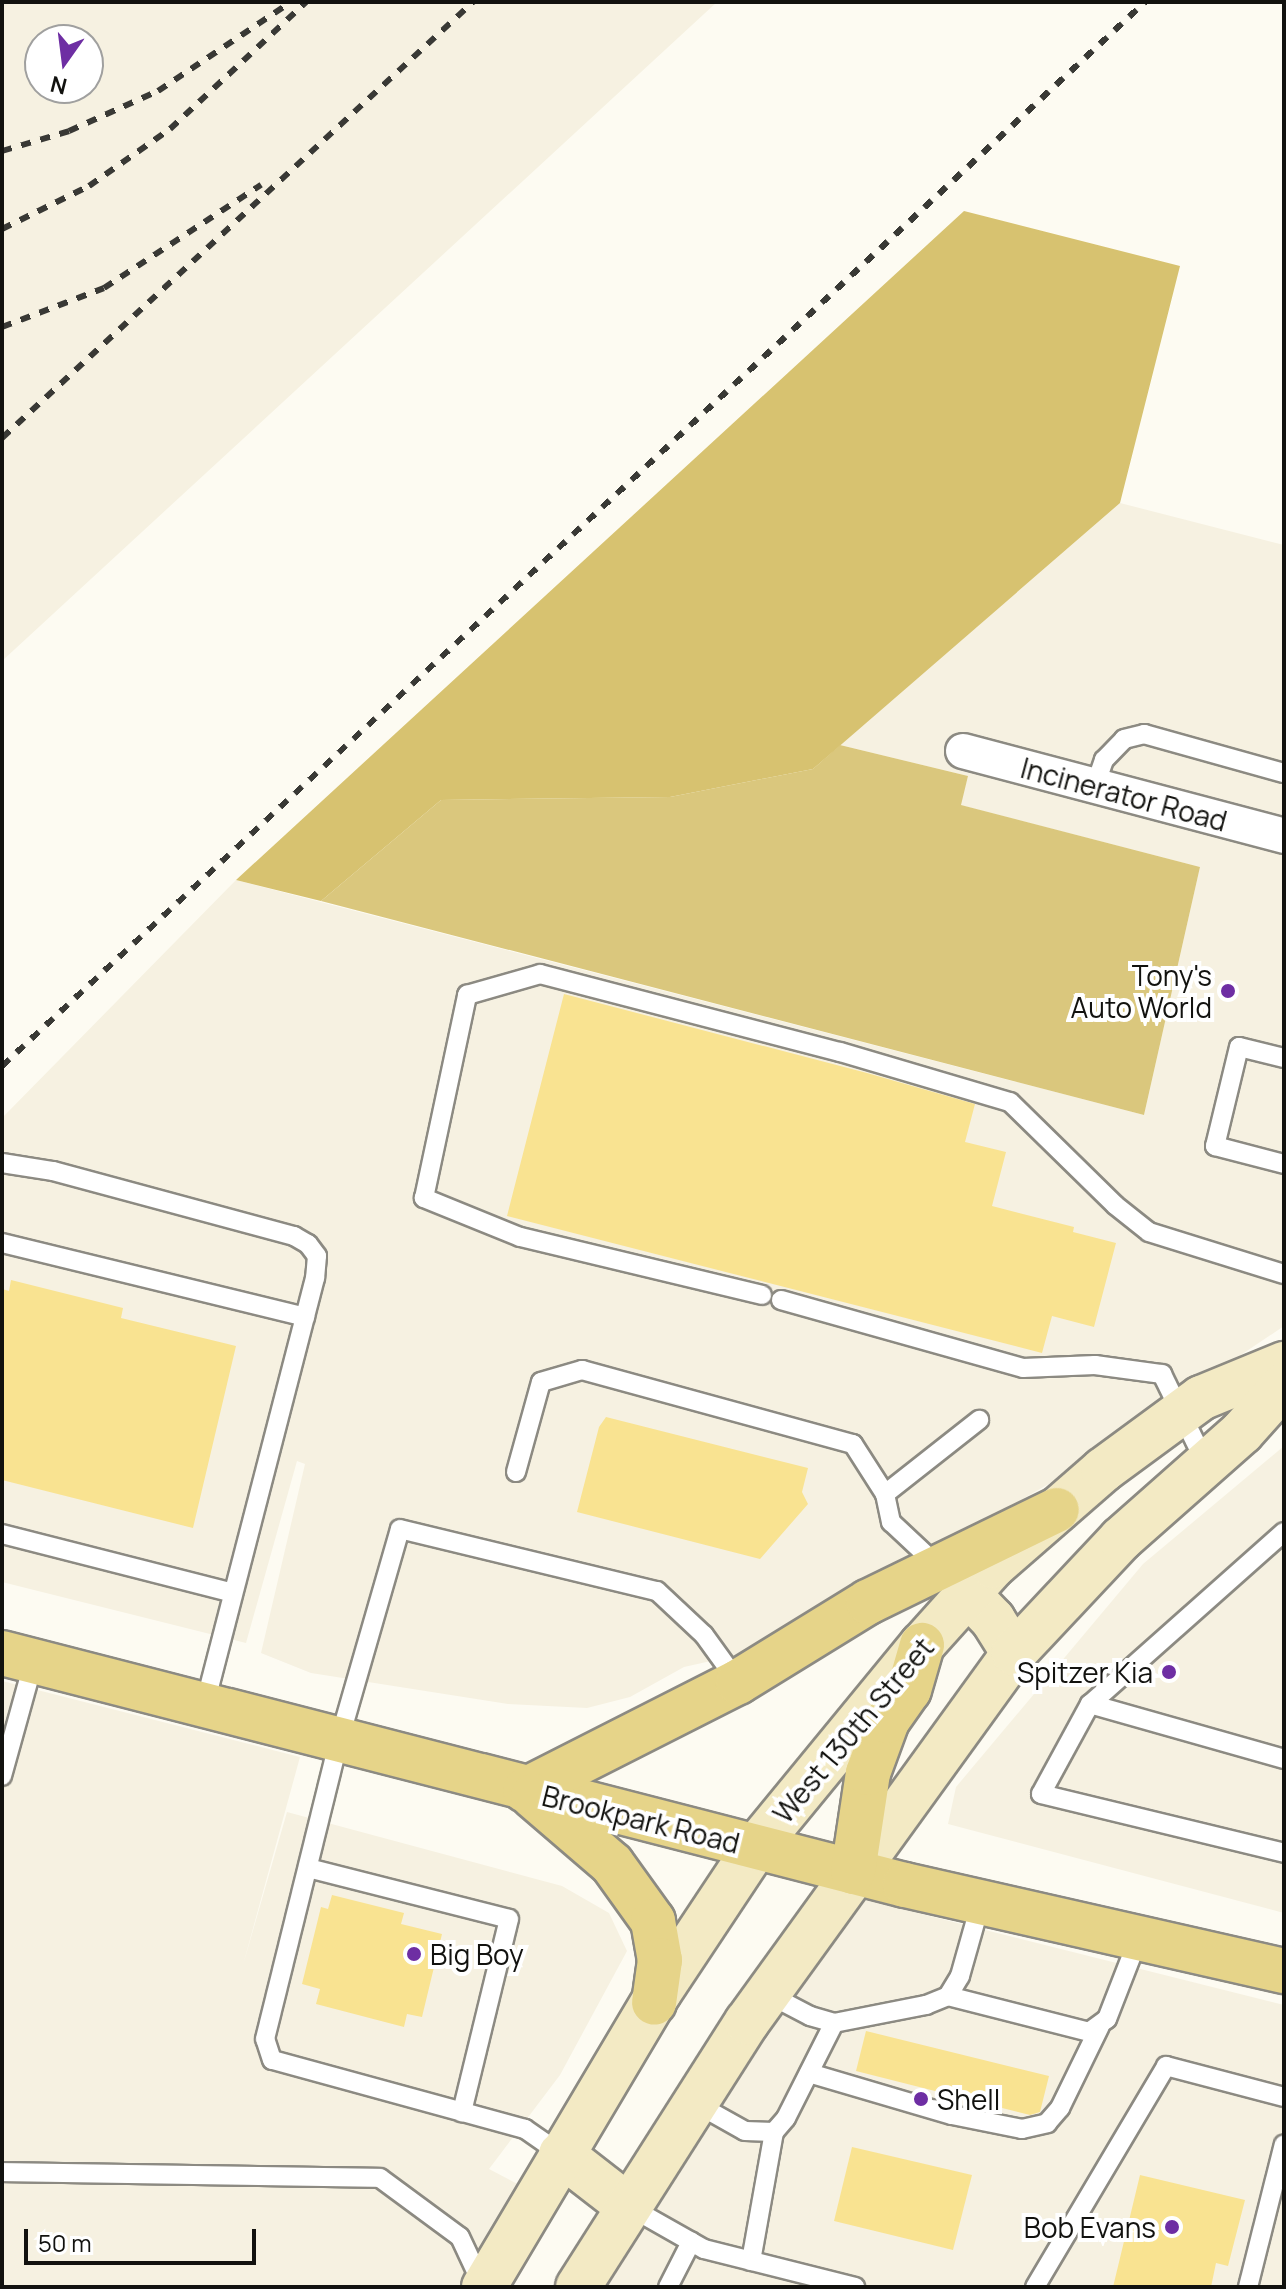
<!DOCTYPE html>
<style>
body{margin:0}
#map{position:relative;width:1286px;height:2289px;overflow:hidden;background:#fdfbf2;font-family:Manrope,sans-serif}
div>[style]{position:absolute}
.built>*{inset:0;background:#f6f1e1}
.green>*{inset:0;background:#dac77d}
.forest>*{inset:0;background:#d7c270}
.building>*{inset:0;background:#f9e391}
.roads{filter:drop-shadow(2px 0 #8c8a82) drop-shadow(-2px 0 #8c8a82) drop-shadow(0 2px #8c8a82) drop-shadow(0 -2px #8c8a82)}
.lane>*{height:18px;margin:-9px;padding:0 9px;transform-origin:9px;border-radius:9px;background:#fff}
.street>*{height:34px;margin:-17px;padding:0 17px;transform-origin:17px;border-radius:17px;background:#fff}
.secondary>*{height:44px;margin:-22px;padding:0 22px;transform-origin:22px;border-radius:22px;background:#f3eac4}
.primary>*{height:44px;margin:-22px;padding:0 22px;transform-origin:22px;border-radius:22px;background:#e6d489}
.rail>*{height:6px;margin-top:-3px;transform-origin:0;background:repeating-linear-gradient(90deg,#393935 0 10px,transparent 0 20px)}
.dots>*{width:22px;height:22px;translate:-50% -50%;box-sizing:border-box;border:4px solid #fff;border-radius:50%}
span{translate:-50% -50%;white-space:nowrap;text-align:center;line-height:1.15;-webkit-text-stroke:8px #fff;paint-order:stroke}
.street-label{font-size:28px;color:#12120f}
.poi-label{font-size:28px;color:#12120f}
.right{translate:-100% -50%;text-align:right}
.left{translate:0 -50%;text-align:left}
.frame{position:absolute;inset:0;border:4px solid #12120f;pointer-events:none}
.north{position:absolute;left:24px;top:24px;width:80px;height:80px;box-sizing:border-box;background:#fff;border:2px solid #a0a09f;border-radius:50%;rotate:194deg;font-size:22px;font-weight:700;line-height:32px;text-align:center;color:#12120f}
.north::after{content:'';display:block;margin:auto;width:28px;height:36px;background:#6e2ea3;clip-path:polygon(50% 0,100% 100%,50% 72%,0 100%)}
.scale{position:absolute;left:24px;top:2229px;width:232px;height:36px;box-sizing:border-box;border:4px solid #12120f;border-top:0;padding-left:10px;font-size:24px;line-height:28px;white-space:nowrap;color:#12120f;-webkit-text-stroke:6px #fff;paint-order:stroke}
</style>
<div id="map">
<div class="built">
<div style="clip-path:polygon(evenodd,2px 2px,717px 2px,2px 661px,2px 2px,88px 40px,88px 88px,40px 88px,40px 40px,88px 40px)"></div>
<div style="clip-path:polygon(1120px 503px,1284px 545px,1284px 1326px,1052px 1482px,760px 1650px,684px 1667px,630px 1697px,587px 1708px,508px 1704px,311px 1673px,261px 1653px,305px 1464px,297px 1461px,246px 1643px,2px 1582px,2px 1118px,236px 880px,1144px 1115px,1200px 867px,960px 805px,968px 776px,840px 745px)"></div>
<div style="clip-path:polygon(1284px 1446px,1284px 1913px,948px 1824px,956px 1787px,1143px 1564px)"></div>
<div style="clip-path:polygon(2px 1681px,300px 1757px,243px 1965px,287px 1812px,562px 1886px,609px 1913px,627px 1951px,560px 2075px,489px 2169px,523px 2187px,471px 2287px,2px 2287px)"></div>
<div style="clip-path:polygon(858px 1898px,1284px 2005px,1284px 2287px,601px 2287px,632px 2231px)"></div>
</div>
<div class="green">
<div style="clip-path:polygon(840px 745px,968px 776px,961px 805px,1200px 867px,1144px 1115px,321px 901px,441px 800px,670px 797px,813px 769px)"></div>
</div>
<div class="forest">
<div style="clip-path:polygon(964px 211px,1180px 266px,1120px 503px,813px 769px,670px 797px,441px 800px,321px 901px,236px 880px)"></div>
</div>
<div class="building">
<div style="clip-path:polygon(564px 994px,867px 1073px,975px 1104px,965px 1142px,1006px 1152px,992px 1206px,1074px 1227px,1073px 1232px,1116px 1243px,1094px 1327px,1052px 1316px,1042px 1353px,507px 1216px)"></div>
<div style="clip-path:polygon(11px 1280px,123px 1308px,121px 1318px,236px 1346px,193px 1528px,2px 1480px,2px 1289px,9px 1291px)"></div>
<div style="clip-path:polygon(606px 1417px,808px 1468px,802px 1492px,808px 1504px,760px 1559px,577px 1512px,599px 1427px)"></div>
<div style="clip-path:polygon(332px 1895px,404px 1913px,401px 1924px,442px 1934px,422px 2017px,407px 2014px,404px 2027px,316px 2004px,320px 1989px,302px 1984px,321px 1907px,328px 1909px)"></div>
<div style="clip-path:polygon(866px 2031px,1049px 2076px,1040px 2112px,1030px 2115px,856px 2071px)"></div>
<div style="clip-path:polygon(852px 2147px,972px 2175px,953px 2250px,834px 2221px)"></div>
<div style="clip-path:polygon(1140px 2175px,1245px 2200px,1228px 2266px,1216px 2263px,1211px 2287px,1113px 2287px)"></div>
</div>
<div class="roads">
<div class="lane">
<div style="left:1095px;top:786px;width:28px;rotate:-71deg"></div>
<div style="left:1104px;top:760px;width:29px;rotate:-46deg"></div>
<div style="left:1124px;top:739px;width:21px;rotate:-14deg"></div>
<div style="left:1144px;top:734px;width:145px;rotate:15.6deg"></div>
<div style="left:1284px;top:1058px;width:46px;rotate:-166.3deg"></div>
<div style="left:1239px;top:1047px;width:102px;rotate:103.6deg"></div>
<div style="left:1215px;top:1146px;width:71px;rotate:14.6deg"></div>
<div style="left:2px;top:1163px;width:52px;rotate:8.9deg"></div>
<div style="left:53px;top:1171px;width:250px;rotate:15.1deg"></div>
<div style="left:294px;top:1236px;width:16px;rotate:30deg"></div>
<div style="left:308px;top:1244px;width:15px;rotate:53deg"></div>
<div style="left:317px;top:1256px;width:22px;rotate:95deg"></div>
<div style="left:315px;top:1278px;width:439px;rotate:104.5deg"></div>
<div style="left:2px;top:1243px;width:312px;rotate:13.7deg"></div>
<div style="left:762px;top:1295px;width:249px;rotate:-166.5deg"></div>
<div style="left:520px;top:1237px;width:104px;rotate:-157.9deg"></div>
<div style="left:424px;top:1198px;width:208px;rotate:-78deg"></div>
<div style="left:467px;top:995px;width:76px;rotate:-16deg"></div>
<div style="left:540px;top:974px;width:310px;rotate:14.6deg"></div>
<div style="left:840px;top:1052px;width:177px;rotate:16.4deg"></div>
<div style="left:1010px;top:1102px;width:147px;rotate:44.4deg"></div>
<div style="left:1115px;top:1205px;width:43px;rotate:38.5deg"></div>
<div style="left:1149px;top:1232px;width:141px;rotate:17.3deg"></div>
<div style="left:781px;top:1300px;width:251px;rotate:15.7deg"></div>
<div style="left:1023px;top:1368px;width:72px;rotate:-2.4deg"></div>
<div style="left:1095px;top:1365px;width:68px;rotate:7.7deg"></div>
<div style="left:1162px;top:1374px;width:100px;rotate:63.9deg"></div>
<div style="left:516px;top:1472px;width:93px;rotate:-74.5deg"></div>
<div style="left:541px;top:1382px;width:43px;rotate:-16.3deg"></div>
<div style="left:582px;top:1370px;width:281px;rotate:15.3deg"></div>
<div style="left:853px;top:1444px;width:59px;rotate:57.4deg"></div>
<div style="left:885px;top:1494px;width:29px;rotate:78deg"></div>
<div style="left:891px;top:1522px;width:64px;rotate:43.1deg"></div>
<div style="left:885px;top:1494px;width:120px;rotate:-38.2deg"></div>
<div style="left:1284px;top:1532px;width:259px;rotate:138.4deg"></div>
<div style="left:1090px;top:1704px;width:102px;rotate:118.6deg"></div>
<div style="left:1041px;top:1794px;width:250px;rotate:13.6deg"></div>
<div style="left:2px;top:1534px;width:238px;rotate:14.3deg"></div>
<div style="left:1090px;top:1704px;width:202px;rotate:15.8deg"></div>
<div style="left:2px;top:1776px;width:119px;rotate:-74.5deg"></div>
<div style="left:308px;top:1868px;width:207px;rotate:14.2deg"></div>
<div style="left:509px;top:1919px;width:199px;rotate:103.7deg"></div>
<div style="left:768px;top:1994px;width:47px;rotate:27.6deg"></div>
<div style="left:810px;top:2016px;width:25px;rotate:16deg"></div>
<div style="left:834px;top:2023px;width:94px;rotate:-11.1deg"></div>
<div style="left:926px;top:2005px;width:24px;rotate:-22deg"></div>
<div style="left:948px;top:1996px;width:23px;rotate:-59deg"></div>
<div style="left:960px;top:1976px;width:77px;rotate:-74.2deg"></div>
<div style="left:948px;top:1996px;width:146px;rotate:14.3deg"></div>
<div style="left:1089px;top:2032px;width:22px;rotate:-36deg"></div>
<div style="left:1107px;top:2019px;width:88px;rotate:-68.7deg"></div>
<div style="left:809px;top:2073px;width:149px;rotate:16.4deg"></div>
<div style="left:952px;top:2115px;width:71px;rotate:11.3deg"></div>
<div style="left:1022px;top:2129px;width:26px;rotate:-13deg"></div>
<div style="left:1047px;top:2123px;width:20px;rotate:-49deg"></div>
<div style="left:1060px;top:2108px;width:91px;rotate:-64deg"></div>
<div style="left:695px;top:2103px;width:57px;rotate:29.2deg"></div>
<div style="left:745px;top:2131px;width:29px;rotate:2deg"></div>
<div style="left:774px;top:2132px;width:18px;rotate:-49deg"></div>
<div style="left:786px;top:2118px;width:106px;rotate:-63.2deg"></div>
<div style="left:561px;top:2154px;width:44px;rotate:-145.2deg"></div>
<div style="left:525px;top:2129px;width:262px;rotate:-164.7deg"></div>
<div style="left:272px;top:2060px;width:22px;rotate:-108deg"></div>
<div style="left:265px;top:2039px;width:311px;rotate:-76.1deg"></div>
<div style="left:340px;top:1737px;width:216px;rotate:-73.9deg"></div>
<div style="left:400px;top:1529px;width:264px;rotate:13.6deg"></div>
<div style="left:657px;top:1591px;width:64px;rotate:43.1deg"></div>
<div style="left:704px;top:1635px;width:58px;rotate:54.1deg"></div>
<div style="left:2px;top:2172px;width:378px;rotate:0.9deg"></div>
<div style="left:380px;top:2178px;width:99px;rotate:36.4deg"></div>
<div style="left:460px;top:2237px;width:52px;rotate:64.9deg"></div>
<div style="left:628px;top:2206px;width:87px;rotate:29.5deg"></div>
<div style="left:704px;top:2249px;width:156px;rotate:14.1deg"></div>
<div style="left:751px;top:2261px;width:131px;rotate:-79.9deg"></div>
<div style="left:668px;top:2287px;width:51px;rotate:-62.9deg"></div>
<div style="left:1035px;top:2287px;width:257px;rotate:-59.3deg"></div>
<div style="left:1166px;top:2066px;width:122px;rotate:14.7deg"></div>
<div style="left:1248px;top:2287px;width:147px;rotate:-75.9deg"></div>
</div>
<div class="street">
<div style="left:963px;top:751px;width:332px;rotate:14.8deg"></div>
</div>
<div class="secondary">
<div style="left:968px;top:1594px;width:36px;rotate:46deg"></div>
<div style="left:993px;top:1620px;width:39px;rotate:58deg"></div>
<div style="left:561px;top:2154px;width:85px;rotate:37.8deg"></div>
<div style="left:484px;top:2287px;width:344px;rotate:-59.3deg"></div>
<div style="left:660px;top:1991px;width:172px;rotate:-56.4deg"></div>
<div style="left:755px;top:1848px;width:263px;rotate:-50.6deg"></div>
<div style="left:922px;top:1645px;width:106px;rotate:-48.1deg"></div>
<div style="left:993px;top:1566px;width:146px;rotate:-41.1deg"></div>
<div style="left:1103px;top:1470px;width:122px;rotate:-36.3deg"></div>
<div style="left:1201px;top:1398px;width:90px;rotate:-22.3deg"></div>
<div style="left:578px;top:2287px;width:314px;rotate:-57.5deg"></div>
<div style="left:747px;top:2022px;width:455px;rotate:-54.1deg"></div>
<div style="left:1014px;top:1653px;width:156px;rotate:-46.8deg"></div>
<div style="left:1121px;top:1539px;width:162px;rotate:-41.5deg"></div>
<div style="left:1242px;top:1432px;width:63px;rotate:-48.2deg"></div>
</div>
<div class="primary">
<div style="left:2px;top:1653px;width:932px;rotate:14.41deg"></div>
<div style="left:905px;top:1885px;width:389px;rotate:12.8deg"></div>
<div style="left:525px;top:1790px;width:239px;rotate:-26.9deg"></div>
<div style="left:738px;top:1682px;width:153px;rotate:-31.6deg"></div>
<div style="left:868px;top:1602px;width:210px;rotate:-26deg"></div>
<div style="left:533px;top:1796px;width:104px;rotate:40.7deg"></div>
<div style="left:612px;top:1864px;width:70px;rotate:54.3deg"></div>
<div style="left:653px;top:1921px;width:40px;rotate:80deg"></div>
<div style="left:660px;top:1960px;width:43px;rotate:97.9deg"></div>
<div style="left:853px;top:1872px;width:100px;rotate:-81.4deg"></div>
<div style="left:868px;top:1773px;width:55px;rotate:-69.9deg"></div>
<div style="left:887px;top:1721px;width:38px;rotate:-55deg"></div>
<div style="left:909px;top:1690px;width:47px;rotate:-73.9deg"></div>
</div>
</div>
<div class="rail">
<div style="left:2px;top:151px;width:70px;rotate:-16.6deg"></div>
<div style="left:69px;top:131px;width:98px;rotate:-24.2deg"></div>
<div style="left:158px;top:91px;width:160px;rotate:-33.8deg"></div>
<div style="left:2px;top:229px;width:97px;rotate:-26.3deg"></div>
<div style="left:89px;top:186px;width:99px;rotate:-35.1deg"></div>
<div style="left:170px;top:129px;width:186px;rotate:-43deg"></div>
<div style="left:2px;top:327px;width:109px;rotate:-20.9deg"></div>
<div style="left:104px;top:288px;width:188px;rotate:-33.3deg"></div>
<div style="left:2px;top:438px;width:642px;rotate:-42.79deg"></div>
<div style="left:2px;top:1066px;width:1562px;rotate:-42.95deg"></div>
</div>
<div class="dots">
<div style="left:1228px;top:991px;background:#6e2ea3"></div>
<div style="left:1169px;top:1672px;background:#6e2ea3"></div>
<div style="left:414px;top:1954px;background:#6e2ea3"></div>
<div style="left:921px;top:2099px;background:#6e2ea3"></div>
<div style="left:1172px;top:2227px;background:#6e2ea3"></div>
</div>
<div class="street-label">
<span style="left:1124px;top:794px;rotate:15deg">Incinerator Road</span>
<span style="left:853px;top:1730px;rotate:-50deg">West 130th Street</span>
<span style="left:641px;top:1819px;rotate:14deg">Brookpark Road</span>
</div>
<div class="poi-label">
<span class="right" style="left:1212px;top:991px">Tony's<br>Auto World</span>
<span class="right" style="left:1153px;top:1672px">Spitzer Kia</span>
<span class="left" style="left:430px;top:1954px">Big Boy</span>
<span class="left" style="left:937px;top:2099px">Shell</span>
<span class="right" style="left:1156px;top:2227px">Bob Evans</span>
</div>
<div class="frame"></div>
<div class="north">N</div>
<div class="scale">50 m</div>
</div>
